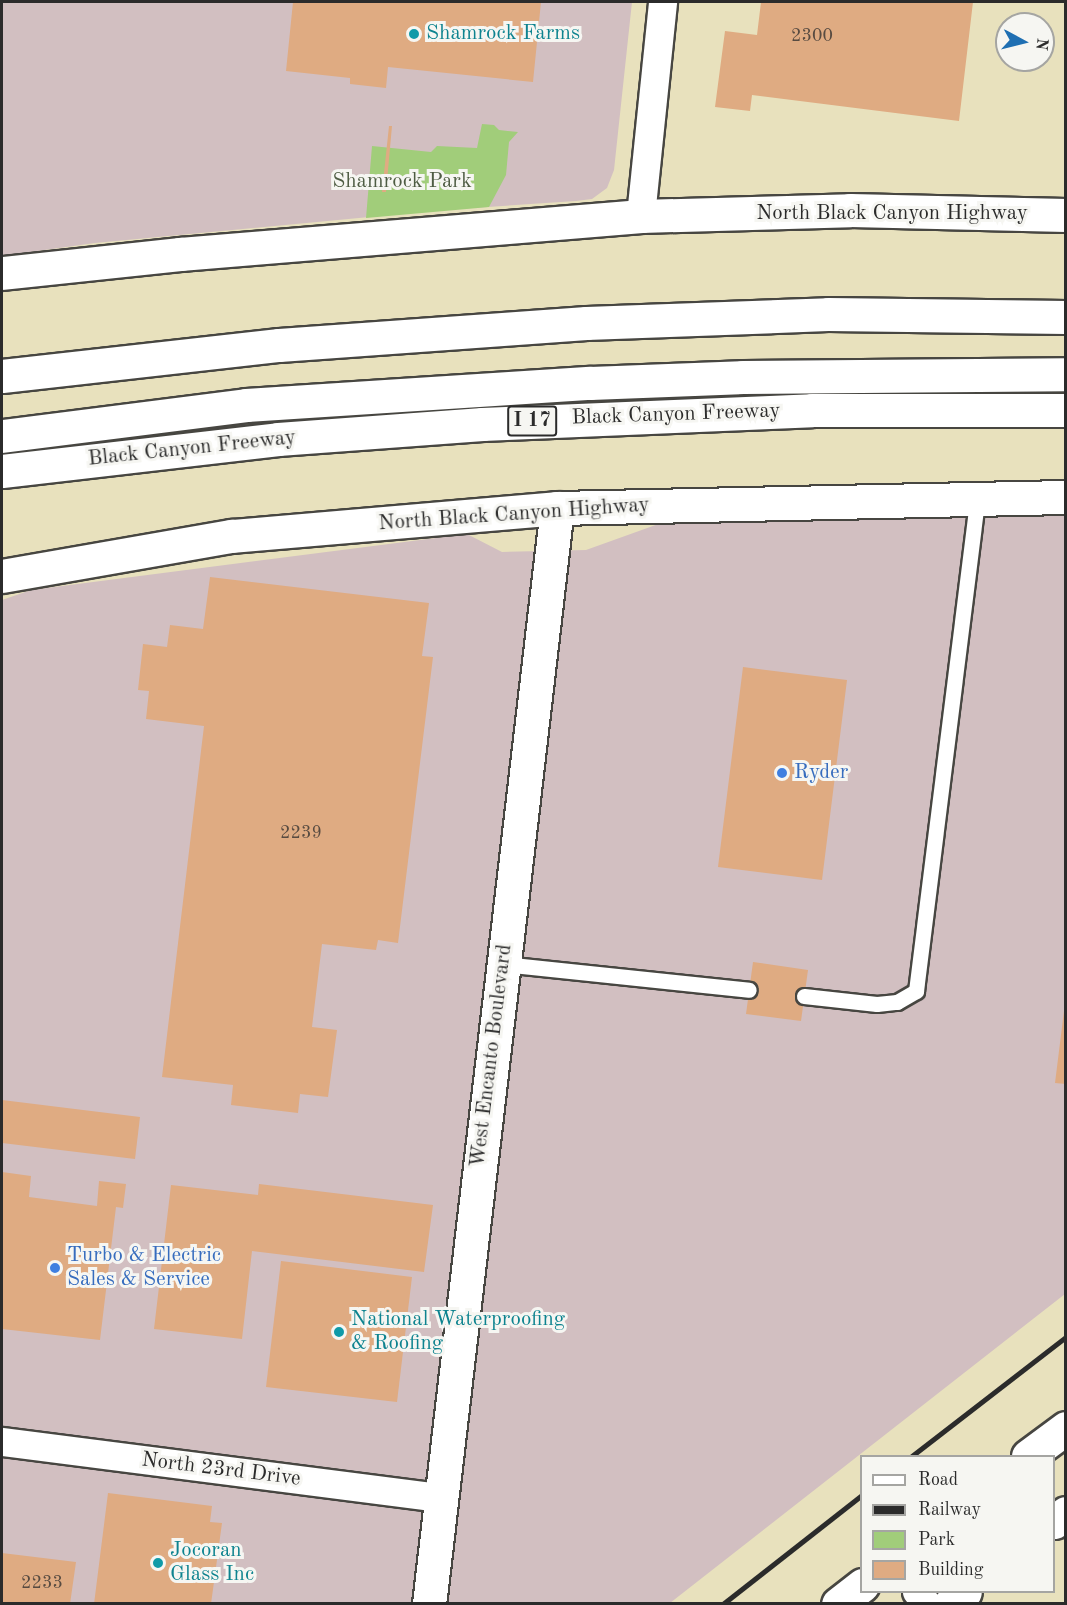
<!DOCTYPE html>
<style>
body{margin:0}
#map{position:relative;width:1067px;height:1605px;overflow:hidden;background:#e8e1bd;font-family:"Old Standard TT",serif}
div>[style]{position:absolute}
.industrial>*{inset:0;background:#d2bfc1}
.green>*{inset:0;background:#a1cd7a}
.building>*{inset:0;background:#dfab82}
.roads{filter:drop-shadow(2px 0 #474641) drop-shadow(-2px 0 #474641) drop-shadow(0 2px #474641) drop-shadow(0 -2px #474641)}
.lane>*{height:15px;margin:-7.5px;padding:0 7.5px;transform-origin:7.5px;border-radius:7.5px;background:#fff}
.street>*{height:28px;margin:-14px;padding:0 14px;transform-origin:14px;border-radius:14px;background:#fff}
.secondary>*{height:33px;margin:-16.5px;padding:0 16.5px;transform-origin:16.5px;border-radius:16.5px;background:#fff}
.primary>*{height:33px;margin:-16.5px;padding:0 16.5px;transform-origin:16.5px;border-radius:16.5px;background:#fff}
.highway>*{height:33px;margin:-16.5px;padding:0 16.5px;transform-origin:16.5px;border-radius:16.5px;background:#fff}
.rail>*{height:4.5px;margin:-2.25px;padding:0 2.25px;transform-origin:2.25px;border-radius:2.25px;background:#2b2b2b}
.dots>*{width:16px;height:16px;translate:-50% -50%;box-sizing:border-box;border:3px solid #f6f6f2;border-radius:50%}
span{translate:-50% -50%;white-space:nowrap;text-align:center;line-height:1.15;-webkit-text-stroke:6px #f6f6f2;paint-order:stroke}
.number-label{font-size:18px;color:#584b41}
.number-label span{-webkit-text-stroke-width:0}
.shield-label span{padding:2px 4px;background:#f6f6f2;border:2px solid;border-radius:4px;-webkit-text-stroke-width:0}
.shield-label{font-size:20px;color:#2b2b2b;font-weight:700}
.culture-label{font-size:21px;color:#0d838f}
.left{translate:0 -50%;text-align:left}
.park-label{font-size:21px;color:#4e5c43}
.street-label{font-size:21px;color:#2b2b2b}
.shop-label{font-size:21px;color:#366cbe}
.frame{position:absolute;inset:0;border:3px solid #2b2b2b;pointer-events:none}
.legend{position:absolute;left:860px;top:1455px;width:195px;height:138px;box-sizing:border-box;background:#f6f6f2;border:2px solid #a5a5a2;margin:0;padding:8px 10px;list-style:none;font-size:18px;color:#2b2b2b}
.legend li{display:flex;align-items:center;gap:12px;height:30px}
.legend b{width:30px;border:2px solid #a5a5a2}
.north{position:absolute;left:995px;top:12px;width:60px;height:60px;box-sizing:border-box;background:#f6f6f2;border:2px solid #a5a5a2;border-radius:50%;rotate:97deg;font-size:16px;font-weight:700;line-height:24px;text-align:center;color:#2b2b2b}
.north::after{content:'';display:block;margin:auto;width:21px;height:27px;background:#1f6fb2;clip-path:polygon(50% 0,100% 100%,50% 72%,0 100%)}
</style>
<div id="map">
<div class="industrial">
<div style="clip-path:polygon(2px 2px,632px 2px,614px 170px,607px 188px,592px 199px,576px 201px,443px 210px,95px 243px,2px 256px)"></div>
<div style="clip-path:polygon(1065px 514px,1065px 1294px,670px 1603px,2px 1603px,2px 600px,31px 590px,467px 534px,502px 552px,586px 550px,664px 522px)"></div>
</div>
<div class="green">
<div style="clip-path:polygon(482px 124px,494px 125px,499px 130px,518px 132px,509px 142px,506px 175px,489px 207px,366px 218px,372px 146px,431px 152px,437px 146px,477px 148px)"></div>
</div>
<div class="building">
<div style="clip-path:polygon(293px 2px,541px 2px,533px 82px,388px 67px,386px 88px,350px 84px,350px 78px,286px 71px)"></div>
<div style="clip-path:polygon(761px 2px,973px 2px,959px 121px,752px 95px,750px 111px,715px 107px,725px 31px,757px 35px)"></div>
<div style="clip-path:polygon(389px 126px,392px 126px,386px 192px,382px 192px)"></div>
<div style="clip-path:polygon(210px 577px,429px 603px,422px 656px,433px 657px,398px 943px,378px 940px,376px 950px,322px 944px,312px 1027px,337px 1030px,328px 1097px,300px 1094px,298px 1113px,231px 1105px,233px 1085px,162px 1077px,204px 726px,146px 719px,149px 691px,138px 690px,143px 644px,167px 647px,170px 625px,203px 629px)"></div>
<div style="clip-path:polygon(743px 667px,847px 680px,822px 880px,718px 867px)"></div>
<div style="clip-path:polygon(753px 962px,808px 970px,801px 1021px,746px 1014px)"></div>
<div style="clip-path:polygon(1064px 1011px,1066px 1011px,1066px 1084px,1055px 1083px)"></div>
<div style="clip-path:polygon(2px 1100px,140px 1117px,135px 1159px,2px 1143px)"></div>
<div style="clip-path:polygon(2px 1172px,31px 1176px,29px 1197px,97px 1206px,99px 1181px,126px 1184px,123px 1208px,116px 1207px,100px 1340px,2px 1329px)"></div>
<div style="clip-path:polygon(259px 1184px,433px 1205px,424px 1272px,252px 1251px,242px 1339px,154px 1329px,171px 1185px,258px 1195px)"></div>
<div style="clip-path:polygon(281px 1261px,412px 1277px,397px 1402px,266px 1387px)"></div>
<div style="clip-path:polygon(108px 1493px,212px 1506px,210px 1522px,222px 1523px,211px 1604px,94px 1604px)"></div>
<div style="clip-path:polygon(2px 1553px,76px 1562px,70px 1604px,2px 1604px)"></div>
</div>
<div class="roads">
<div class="lane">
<div style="left:503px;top:964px;width:247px;rotate:6deg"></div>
<div style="left:804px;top:996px;width:73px;rotate:6.3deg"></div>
<div style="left:877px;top:1004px;width:20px;rotate:-6deg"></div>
<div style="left:897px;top:1002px;width:22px;rotate:-30deg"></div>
<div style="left:916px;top:991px;width:497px;rotate:-82.9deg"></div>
</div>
<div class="street">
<div style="left:641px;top:216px;width:215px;rotate:-84.1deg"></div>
<div style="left:2px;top:1442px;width:442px;rotate:7.3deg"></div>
<div style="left:917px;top:1592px;width:16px;rotate:50deg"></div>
</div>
<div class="secondary">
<div style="left:2px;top:273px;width:179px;rotate:-6.1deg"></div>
<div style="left:180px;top:254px;width:463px;rotate:-4.7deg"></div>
<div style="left:641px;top:216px;width:209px;rotate:-1.6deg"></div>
<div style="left:850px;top:210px;width:216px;rotate:1.3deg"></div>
<div style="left:2px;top:576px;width:233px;rotate:-9.9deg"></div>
<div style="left:232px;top:536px;width:326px;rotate:-4.9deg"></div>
<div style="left:557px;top:508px;width:509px;rotate:-1.24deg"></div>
<div style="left:429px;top:1604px;width:1103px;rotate:-83.34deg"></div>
</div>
<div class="primary">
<div style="left:1028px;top:1456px;width:47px;rotate:-36.4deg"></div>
<div style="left:1054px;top:1522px;width:15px;rotate:-37deg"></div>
<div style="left:838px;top:1604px;width:31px;rotate:-38deg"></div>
<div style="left:950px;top:1604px;width:19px;rotate:-39deg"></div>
</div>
<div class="highway">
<div style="left:2px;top:376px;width:279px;rotate:-6.4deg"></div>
<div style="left:279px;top:345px;width:308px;rotate:-4.1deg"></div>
<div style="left:586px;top:323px;width:242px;rotate:-2.1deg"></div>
<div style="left:828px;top:314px;width:238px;rotate:0.7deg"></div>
<div style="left:2px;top:436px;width:246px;rotate:-7.2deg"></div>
<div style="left:246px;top:405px;width:345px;rotate:-3.7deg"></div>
<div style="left:590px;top:383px;width:153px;rotate:-2.2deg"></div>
<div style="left:743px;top:377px;width:323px;rotate:-0.5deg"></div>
<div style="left:2px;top:471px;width:278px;rotate:-6.6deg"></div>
<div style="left:278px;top:439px;width:205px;rotate:-4.2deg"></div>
<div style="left:482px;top:424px;width:330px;rotate:-2.4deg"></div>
<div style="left:812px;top:410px;width:254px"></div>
</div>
</div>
<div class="rail">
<div style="left:912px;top:1456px;width:195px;rotate:-37.7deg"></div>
<div style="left:723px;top:1604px;width:177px;rotate:-38.1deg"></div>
</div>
<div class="dots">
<div style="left:414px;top:34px;background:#0f9aa8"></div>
<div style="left:782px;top:773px;background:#3f7fe0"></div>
<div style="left:55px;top:1268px;background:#3f7fe0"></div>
<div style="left:339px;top:1332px;background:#0f9aa8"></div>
<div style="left:158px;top:1563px;background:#0f9aa8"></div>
</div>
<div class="number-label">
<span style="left:812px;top:36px">2300</span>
<span style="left:301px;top:833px">2239</span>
<span style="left:42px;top:1583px">2233</span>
</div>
<div class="shield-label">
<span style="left:532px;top:421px">I 17</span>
</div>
<div class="culture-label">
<span class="left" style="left:426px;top:34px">Shamrock Farms</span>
<span class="left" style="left:351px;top:1332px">National Waterproofing<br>&amp; Roofing</span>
<span class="left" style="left:170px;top:1563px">Jocoran<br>Glass Inc</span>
</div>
<div class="park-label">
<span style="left:402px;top:182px">Shamrock Park</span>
</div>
<div class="street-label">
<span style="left:892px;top:214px">North Black Canyon Highway</span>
<span style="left:676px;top:415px;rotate:-2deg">Black Canyon Freeway</span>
<span style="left:192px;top:449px;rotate:-6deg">Black Canyon Freeway</span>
<span style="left:514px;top:515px;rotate:-4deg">North Black Canyon Highway</span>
<span style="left:492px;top:1056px;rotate:-83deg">West Encanto Boulevard</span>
<span style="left:221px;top:1470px;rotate:7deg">North 23rd Drive</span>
</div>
<div class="shop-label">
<span class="left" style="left:794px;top:773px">Ryder</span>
<span class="left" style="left:67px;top:1268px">Turbo &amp; Electric<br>Sales &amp; Service</span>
</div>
<div class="frame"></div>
<ul class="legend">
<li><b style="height:8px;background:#fff"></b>Road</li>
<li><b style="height:8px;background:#2b2b2b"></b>Railway</li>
<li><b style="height:16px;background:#a1cd7a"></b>Park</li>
<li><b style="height:16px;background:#dfab82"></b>Building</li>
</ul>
<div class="north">N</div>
</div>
